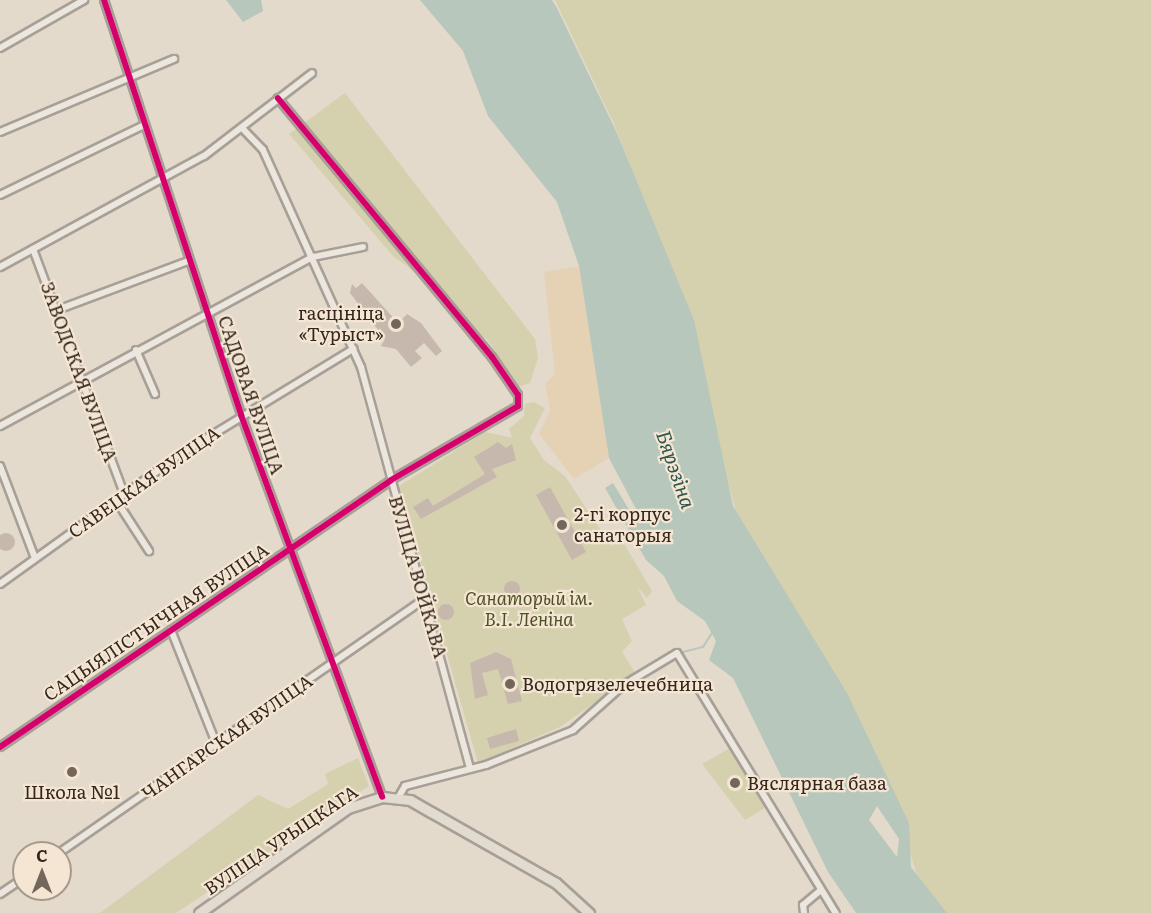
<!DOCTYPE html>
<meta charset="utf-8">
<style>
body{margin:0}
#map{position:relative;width:1151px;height:913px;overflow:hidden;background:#e3dacc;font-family:Literata,serif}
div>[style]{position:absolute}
.green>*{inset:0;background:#d5d1af}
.sand>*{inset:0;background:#e5d2b5}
.water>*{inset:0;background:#b8c7bc}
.stream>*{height:1.5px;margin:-0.75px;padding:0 0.75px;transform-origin:0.75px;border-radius:0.75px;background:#b8c7bc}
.building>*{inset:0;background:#c7b8ad}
.round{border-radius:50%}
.roads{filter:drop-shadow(2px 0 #a89f96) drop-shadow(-2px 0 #a89f96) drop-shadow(0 2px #a89f96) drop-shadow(0 -2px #a89f96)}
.minor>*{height:6px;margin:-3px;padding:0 3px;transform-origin:3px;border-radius:3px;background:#ebe6de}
.primary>*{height:9px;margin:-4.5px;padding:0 4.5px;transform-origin:4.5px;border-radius:4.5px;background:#e2dbcf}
.cycleway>*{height:6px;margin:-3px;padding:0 3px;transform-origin:3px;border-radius:3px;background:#d6006c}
.dots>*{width:16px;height:16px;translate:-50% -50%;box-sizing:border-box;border:3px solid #f4e6d3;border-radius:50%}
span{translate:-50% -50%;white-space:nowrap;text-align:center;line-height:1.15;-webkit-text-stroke:4.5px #f4e6d3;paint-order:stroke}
.poi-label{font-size:18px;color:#36271e}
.right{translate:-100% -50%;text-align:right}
.left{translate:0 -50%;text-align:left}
.street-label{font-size:18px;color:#36271e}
.park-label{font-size:18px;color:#4c5226;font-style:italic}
.water-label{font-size:20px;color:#2e564e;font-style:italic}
.north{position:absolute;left:12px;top:841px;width:60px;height:60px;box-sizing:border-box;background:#f4e6d3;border:2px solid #a89a8b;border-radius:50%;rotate:0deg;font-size:16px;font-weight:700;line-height:24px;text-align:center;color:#36271e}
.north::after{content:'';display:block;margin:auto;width:21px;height:27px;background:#73665b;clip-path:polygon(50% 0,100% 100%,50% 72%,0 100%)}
</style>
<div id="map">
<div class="green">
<div style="clip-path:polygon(555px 0,1151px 0,1151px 913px,944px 913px,917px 875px,896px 808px,737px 516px,679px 294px,614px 124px)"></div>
<div style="clip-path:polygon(345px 93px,535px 339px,538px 358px,530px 383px,518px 387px,488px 340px,469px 328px,430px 283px,393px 256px,289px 134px)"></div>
<div style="clip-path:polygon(534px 402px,545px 408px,530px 438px,544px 460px,565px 476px,611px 546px,622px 540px,652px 591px,647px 598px,637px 586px,646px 605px,622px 619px,632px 641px,622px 652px,636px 674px,560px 727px,478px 763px,399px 486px,485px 432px,512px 438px,509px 429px,524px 416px,525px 404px)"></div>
<div style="clip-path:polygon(732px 747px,768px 806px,745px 820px,702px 764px)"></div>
<div style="clip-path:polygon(358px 758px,369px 786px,176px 913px,100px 913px,258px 795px,288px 809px,328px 784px,325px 774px)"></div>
</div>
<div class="sand">
<div style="clip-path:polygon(579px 266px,609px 458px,574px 479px,539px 434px,550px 410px,545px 384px,555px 374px,544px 272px)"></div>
</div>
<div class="water">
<div style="clip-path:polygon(226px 0,261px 0,263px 11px,243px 22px)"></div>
<div style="clip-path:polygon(evenodd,420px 0,552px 0,557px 8px,616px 131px,694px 320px,733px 506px,847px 693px,909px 823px,911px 867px,947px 913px,856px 913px,828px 872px,733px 678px,709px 660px,716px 641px,705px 621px,677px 601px,664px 576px,646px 560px,605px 488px,613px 483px,631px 513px,637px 511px,609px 458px,579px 266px,557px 202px,488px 116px,463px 51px,420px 0,877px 806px,899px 839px,897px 857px,869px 820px,877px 806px)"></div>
</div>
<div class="stream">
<div style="left:683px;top:652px;width:21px;rotate:-14deg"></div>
<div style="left:703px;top:647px;width:17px;rotate:-57deg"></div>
</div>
<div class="building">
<div style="clip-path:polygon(362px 283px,398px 323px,407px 314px,421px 323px,442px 351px,436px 356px,424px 343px,415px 351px,422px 358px,411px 367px,396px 349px,381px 346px,385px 339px,350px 293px,352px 284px,356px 288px)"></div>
<div style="clip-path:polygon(498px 442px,506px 448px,512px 444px,516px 460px,492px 469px,497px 477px,421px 519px,413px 507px,428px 498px,433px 506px,485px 474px,474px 457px)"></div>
<div style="clip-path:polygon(550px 487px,586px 552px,572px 560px,536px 495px)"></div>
<div class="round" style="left:-3px;top:533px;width:18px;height:18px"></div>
<div class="round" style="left:504px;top:581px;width:16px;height:16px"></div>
<div class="round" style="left:438px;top:604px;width:16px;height:16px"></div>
<div style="clip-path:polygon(496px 652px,511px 659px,522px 701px,508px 704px,498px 669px,482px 673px,488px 695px,475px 699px,470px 663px)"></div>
<div style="clip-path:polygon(516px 729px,519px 741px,490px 749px,487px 738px)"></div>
</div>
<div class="roads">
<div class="minor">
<div style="left:104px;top:0;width:437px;rotate:71.7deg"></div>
<div style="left:241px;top:415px;width:407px;rotate:69.7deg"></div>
<div style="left:0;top:48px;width:97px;rotate:-29.7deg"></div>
<div style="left:242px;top:128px;width:30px;rotate:46deg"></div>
<div style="left:263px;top:150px;width:238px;rotate:65.7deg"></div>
<div style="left:361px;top:367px;width:416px;rotate:74.8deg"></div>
<div style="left:0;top:132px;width:189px;rotate:-22.8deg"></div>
<div style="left:0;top:195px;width:160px;rotate:-25.9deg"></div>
<div style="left:33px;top:249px;width:261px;rotate:69.6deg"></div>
<div style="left:0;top:267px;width:232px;rotate:-28.6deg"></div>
<div style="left:204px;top:156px;width:136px;rotate:-37.5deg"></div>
<div style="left:57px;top:310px;width:140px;rotate:-20.5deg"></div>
<div style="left:136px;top:350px;width:48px;rotate:66.6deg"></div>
<div style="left:0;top:426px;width:356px;rotate:-28.4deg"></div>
<div style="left:313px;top:257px;width:51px;rotate:-11.3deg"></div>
<div style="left:0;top:466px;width:98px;rotate:69.2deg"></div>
<div style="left:116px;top:500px;width:61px;rotate:57.1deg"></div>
<div style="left:0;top:584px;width:223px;rotate:-35.7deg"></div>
<div style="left:181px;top:454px;width:202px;rotate:-31.4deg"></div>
<div style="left:171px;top:630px;width:122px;rotate:68.3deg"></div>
<div style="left:0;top:747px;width:473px;rotate:-34.3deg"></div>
<div style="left:391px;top:480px;width:147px;rotate:-30.2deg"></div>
<div style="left:518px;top:406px;width:11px;rotate:-90deg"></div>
<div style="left:518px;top:395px;width:46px;rotate:-124.4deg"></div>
<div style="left:492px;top:357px;width:336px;rotate:-129.6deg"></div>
<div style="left:398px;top:798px;width:14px;rotate:-60deg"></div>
<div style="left:405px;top:786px;width:84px;rotate:-14.5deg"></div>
<div style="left:486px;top:765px;width:94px;rotate:-21.9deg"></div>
<div style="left:573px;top:730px;width:66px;rotate:-41.9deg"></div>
<div style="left:622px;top:686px;width:64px;rotate:-31deg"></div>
<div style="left:677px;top:653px;width:305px;rotate:58.6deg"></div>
<div style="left:59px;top:853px;width:445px;rotate:-34.8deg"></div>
<div style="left:0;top:894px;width:29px;rotate:-34deg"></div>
<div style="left:804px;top:913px;width:8px;rotate:-97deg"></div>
<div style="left:803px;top:905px;width:23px;rotate:-40deg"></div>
</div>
<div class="primary">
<div style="left:199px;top:913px;width:182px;rotate:-35.2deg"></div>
<div style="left:348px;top:808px;width:36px;rotate:-18deg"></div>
<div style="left:382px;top:797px;width:28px;rotate:6deg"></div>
<div style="left:410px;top:800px;width:24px;rotate:30deg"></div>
<div style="left:431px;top:812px;width:144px;rotate:29.6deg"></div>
<div style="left:556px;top:883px;width:45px;rotate:42.3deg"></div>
</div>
</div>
<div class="cycleway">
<div style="left:104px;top:0;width:437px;rotate:71.7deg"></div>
<div style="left:241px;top:415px;width:407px;rotate:69.7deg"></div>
<div style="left:0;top:747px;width:473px;rotate:-34.3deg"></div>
<div style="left:391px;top:480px;width:147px;rotate:-30.2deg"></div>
<div style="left:518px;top:406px;width:11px;rotate:-90deg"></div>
<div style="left:518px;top:395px;width:46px;rotate:-124.4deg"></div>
<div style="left:492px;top:357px;width:336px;rotate:-129.6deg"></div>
</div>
<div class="dots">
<div style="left:396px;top:324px;background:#73665b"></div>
<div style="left:562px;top:525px;background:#73665b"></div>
<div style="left:510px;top:684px;background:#73665b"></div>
<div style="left:72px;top:772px;background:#73665b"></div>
<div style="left:735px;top:783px;background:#73665b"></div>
</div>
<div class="poi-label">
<span class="right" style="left:384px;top:324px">гасцініца<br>«Турыст»</span>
<span class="left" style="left:574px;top:525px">2-гі корпус<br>санаторыя</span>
<span class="left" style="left:522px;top:684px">Водогрязелечебница</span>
<span class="left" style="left:747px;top:783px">Вяслярная база</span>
<span style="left:72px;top:792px">Школа №1</span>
</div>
<div class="street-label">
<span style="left:79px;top:372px;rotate:70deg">ЗАВОДСКАЯ ВУЛІЦА</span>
<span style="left:251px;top:395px;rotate:71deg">САДОВАЯ ВУЛІЦА</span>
<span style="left:144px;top:482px;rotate:-35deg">САВЕЦКАЯ ВУЛІЦА</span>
<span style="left:418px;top:577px;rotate:74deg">ВУЛІЦА ВОЙКАВА</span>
<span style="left:156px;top:622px;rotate:-34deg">САЦЫЯЛІСТЫЧНАЯ ВУЛІЦА</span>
<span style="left:227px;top:737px;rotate:-35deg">ЧАНГАРСКАЯ ВУЛІЦА</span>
<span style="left:281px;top:840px;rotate:-34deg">ВУЛІЦА УРЫЦКАГА</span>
</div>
<div class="park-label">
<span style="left:529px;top:609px">Санаторый ім.<br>В.І. Леніна</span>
</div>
<div class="water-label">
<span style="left:677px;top:469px;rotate:71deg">Бярэзіна</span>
</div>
<div class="north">С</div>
</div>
